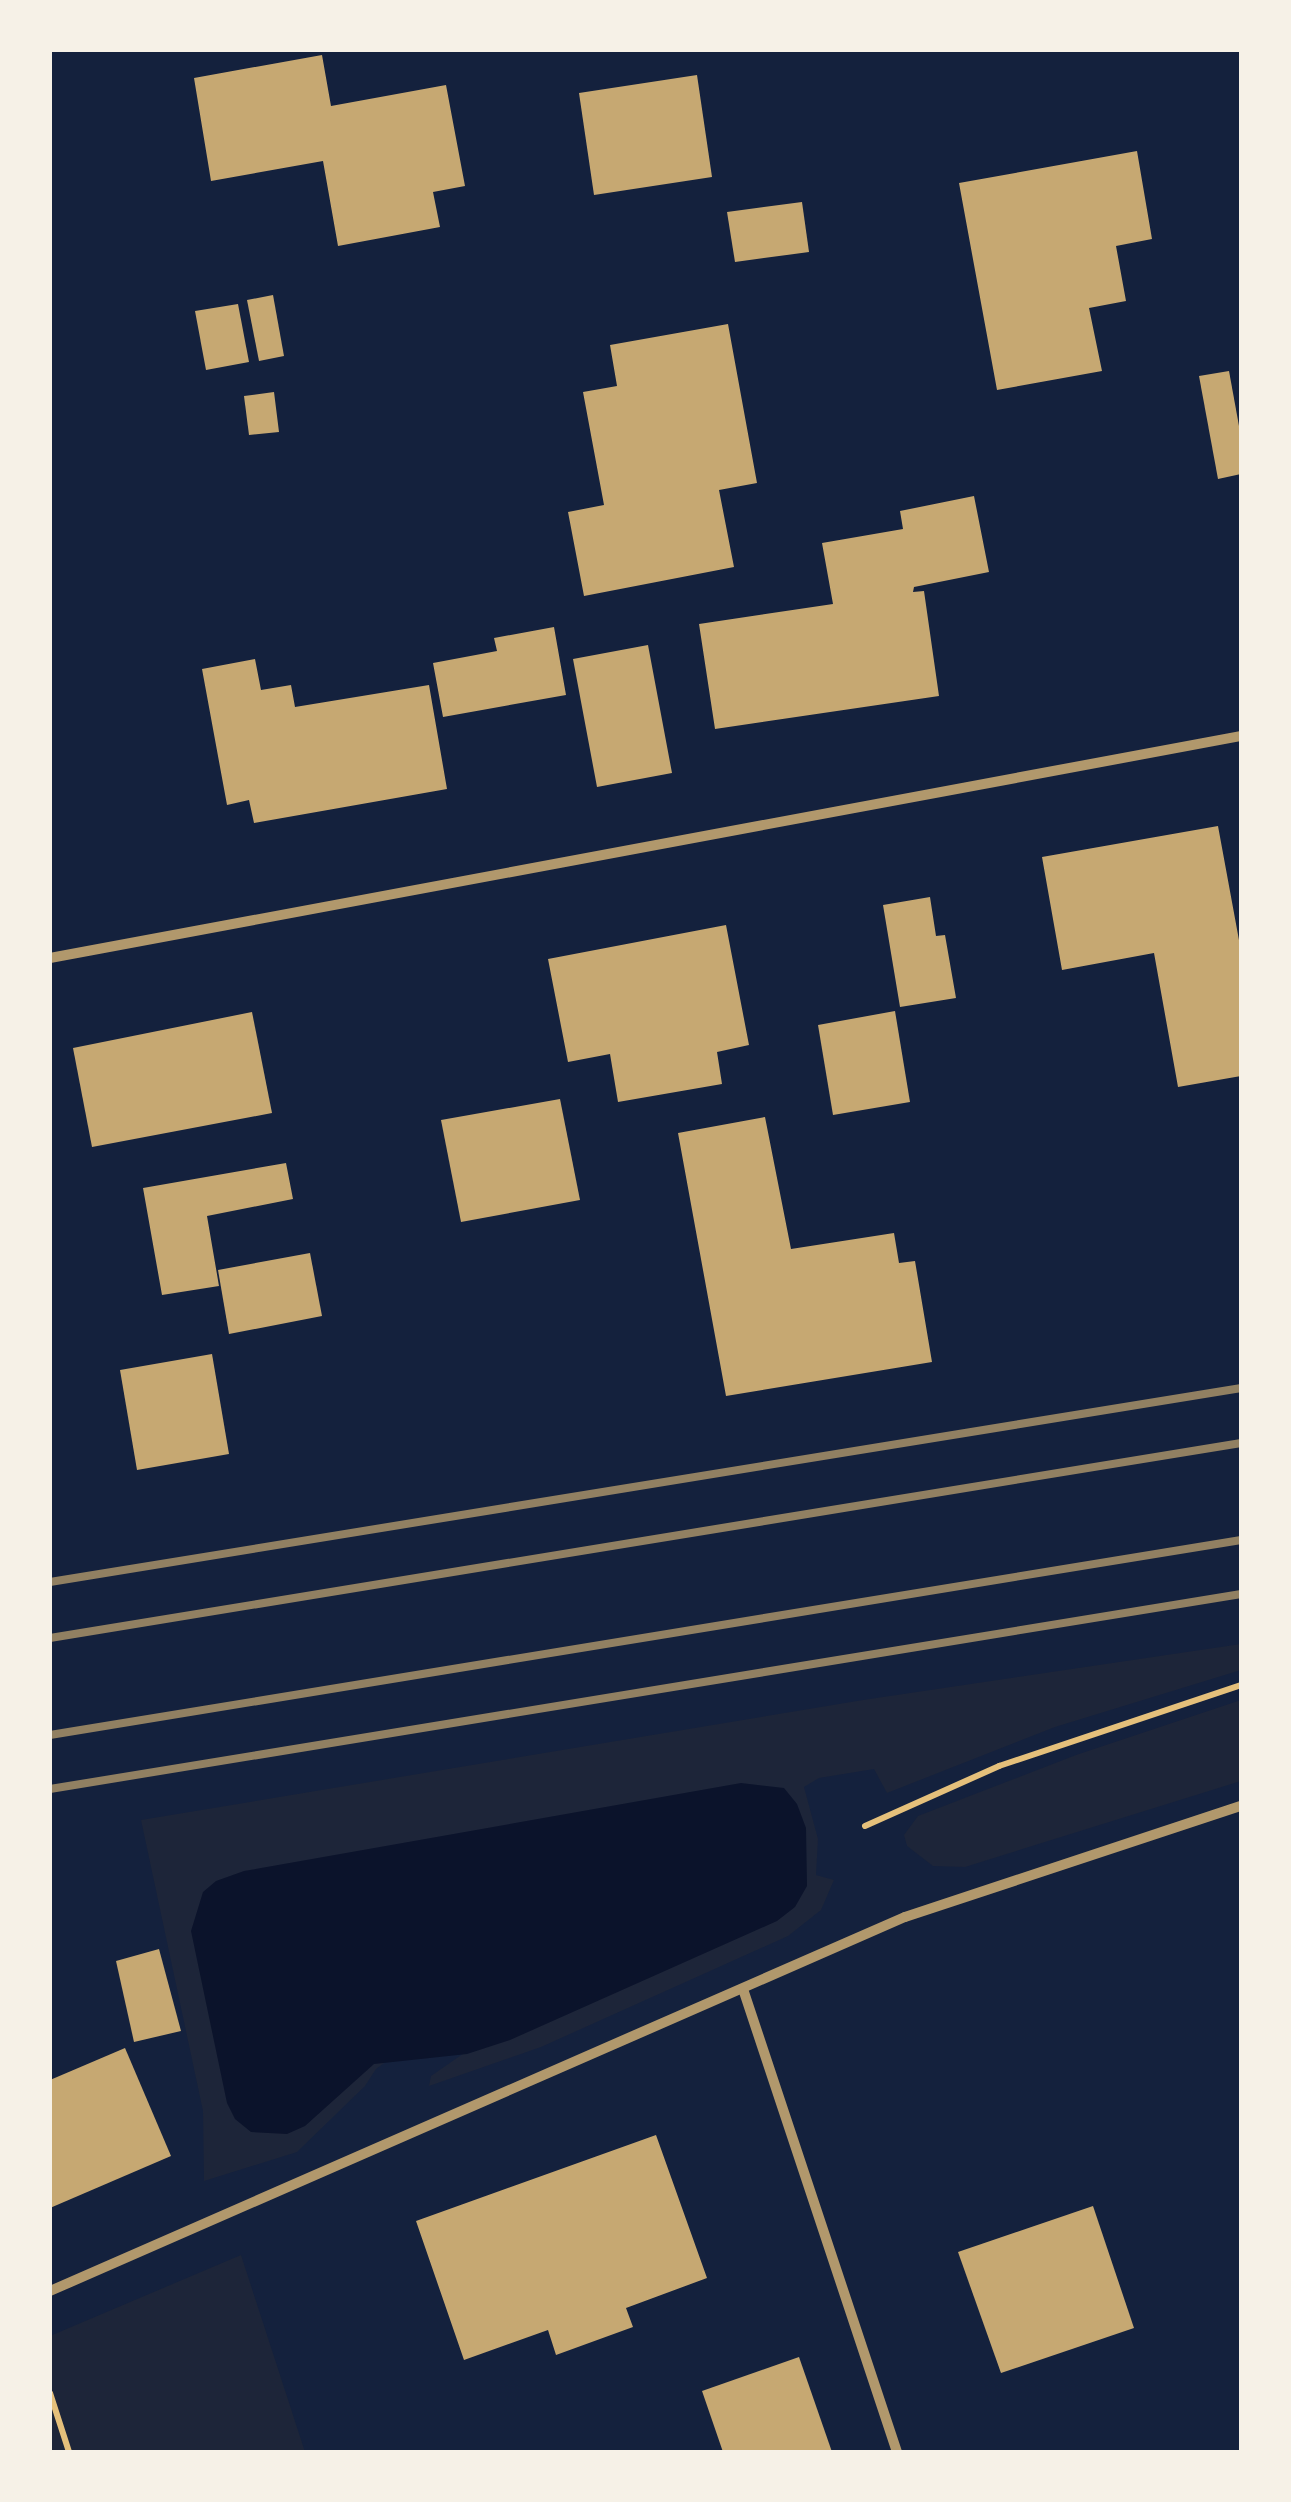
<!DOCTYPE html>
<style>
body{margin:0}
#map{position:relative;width:1291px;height:2502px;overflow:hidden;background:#14213d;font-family:"PT Sans Narrow",sans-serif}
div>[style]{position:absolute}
.green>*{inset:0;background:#1d2539}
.water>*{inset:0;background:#0b132b}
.building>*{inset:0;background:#c6a872}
.path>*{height:6px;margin:-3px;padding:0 3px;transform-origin:3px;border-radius:3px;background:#e5c07b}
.minor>*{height:10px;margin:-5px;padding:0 5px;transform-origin:5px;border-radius:5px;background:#b1986c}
.rail>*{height:8px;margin:-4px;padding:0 4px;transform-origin:4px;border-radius:4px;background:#918062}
span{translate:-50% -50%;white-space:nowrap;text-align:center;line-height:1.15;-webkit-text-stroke:8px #f6f1e7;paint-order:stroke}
.frame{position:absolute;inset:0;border:52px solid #f6f1e7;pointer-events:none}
</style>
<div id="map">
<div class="green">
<div style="clip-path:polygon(1241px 1644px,1241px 1670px,1055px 1727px,887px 1793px,874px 1769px,819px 1778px,804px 1787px,818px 1839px,816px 1875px,834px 1880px,821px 1910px,788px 1936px,541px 2047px,429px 2086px,431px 2076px,493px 2033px,433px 2027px,376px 2069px,365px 2086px,297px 2152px,204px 2181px,203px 2111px,141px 1820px,863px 1700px)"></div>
<div style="clip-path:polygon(1241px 1700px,1241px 1781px,965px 1867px,933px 1866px,907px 1846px,904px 1835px,918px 1816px,1076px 1755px)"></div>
<div style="clip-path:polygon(241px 2255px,305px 2452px,50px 2452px,50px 2336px)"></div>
</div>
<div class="water">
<div style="clip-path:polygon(741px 1783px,784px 1788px,797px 1804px,806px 1828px,807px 1886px,795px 1907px,777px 1921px,510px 2040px,467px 2054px,374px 2064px,305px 2126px,287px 2134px,251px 2132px,235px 2119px,227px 2103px,191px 1931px,203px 1892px,216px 1881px,244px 1871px)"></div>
</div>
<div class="building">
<div style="clip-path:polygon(322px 55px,331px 106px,446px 85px,465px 186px,433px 192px,440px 227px,338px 246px,323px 161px,211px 181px,194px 78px)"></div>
<div style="clip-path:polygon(697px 75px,712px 177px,594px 195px,579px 93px)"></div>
<div style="clip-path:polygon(1137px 151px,1152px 239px,1116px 246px,1126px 301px,1089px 308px,1102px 371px,997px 390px,959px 183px)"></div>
<div style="clip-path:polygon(802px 202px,809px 252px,735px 262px,727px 212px)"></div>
<div style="clip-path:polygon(273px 295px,284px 356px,259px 361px,247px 300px)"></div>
<div style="clip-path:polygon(238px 304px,249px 362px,206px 370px,195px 311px)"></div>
<div style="clip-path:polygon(728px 324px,757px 483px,719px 490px,734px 567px,584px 596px,568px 512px,604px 505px,583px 392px,617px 386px,610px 345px)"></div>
<div style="clip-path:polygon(1229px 371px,1241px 437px,1241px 474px,1218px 479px,1199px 376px)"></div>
<div style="clip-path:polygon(274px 392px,279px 432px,249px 435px,244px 396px)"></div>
<div style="clip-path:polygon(974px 496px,989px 572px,914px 587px,913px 592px,924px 591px,939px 696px,715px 729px,699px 624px,833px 604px,822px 543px,903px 529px,900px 511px)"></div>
<div style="clip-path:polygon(554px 627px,566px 695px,443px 717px,433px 663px,497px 651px,494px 638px)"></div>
<div style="clip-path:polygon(648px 645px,672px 773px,597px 787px,573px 659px)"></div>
<div style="clip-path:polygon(255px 659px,261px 690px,291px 685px,295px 707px,429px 685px,447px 789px,254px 823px,249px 800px,227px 805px,202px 669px)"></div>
<div style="clip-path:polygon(1218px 826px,1241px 951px,1241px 1076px,1178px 1087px,1154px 953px,1062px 970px,1042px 857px)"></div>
<div style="clip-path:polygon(930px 897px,936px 936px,945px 935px,956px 998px,900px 1007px,883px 905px)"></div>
<div style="clip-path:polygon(726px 925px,749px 1045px,717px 1052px,722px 1084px,618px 1102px,610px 1054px,568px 1062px,548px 959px)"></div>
<div style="clip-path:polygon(895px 1011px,910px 1102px,833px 1115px,818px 1025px)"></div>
<div style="clip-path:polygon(252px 1012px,272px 1113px,92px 1147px,73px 1048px)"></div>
<div style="clip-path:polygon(560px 1099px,580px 1200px,461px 1222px,441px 1120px)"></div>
<div style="clip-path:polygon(765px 1117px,791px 1249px,894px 1233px,899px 1263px,915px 1261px,932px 1362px,726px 1396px,678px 1133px)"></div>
<div style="clip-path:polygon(286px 1163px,293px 1199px,207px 1216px,219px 1286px,162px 1295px,143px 1188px)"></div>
<div style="clip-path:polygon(310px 1253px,322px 1316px,229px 1334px,218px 1270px)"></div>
<div style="clip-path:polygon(212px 1354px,229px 1454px,137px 1470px,120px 1370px)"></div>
<div style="clip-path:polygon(159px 1949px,181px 2031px,134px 2042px,116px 1961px)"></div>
<div style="clip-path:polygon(125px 2048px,171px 2156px,50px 2208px,50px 2080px)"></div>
<div style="clip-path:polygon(656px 2135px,707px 2278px,626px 2308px,633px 2327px,556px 2355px,548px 2330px,464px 2360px,416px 2221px)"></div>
<div style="clip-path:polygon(1093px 2206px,1134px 2328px,1001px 2373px,958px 2252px)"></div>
<div style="clip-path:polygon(799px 2357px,832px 2452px,723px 2452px,702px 2391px)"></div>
</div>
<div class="path">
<div style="left:865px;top:1826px;width:147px;rotate:-24.1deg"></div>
<div style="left:999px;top:1766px;width:255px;rotate:-18.5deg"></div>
<div style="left:50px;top:2393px;width:62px;rotate:72.1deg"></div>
</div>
<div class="minor">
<div style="left:50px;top:958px;width:1212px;rotate:-10.56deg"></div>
<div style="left:743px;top:1989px;width:488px;rotate:71.6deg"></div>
<div style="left:50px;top:2291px;width:933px;rotate:-23.63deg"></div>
<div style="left:905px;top:1917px;width:354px;rotate:-18.3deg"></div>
</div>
<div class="rail">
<div style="left:50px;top:1582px;width:1207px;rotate:-9.25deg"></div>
<div style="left:50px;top:1638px;width:1207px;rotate:-9.3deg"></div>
<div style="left:50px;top:1735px;width:1207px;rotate:-9.3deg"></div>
<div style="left:50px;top:1789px;width:1207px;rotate:-9.3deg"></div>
</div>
<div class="frame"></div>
</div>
